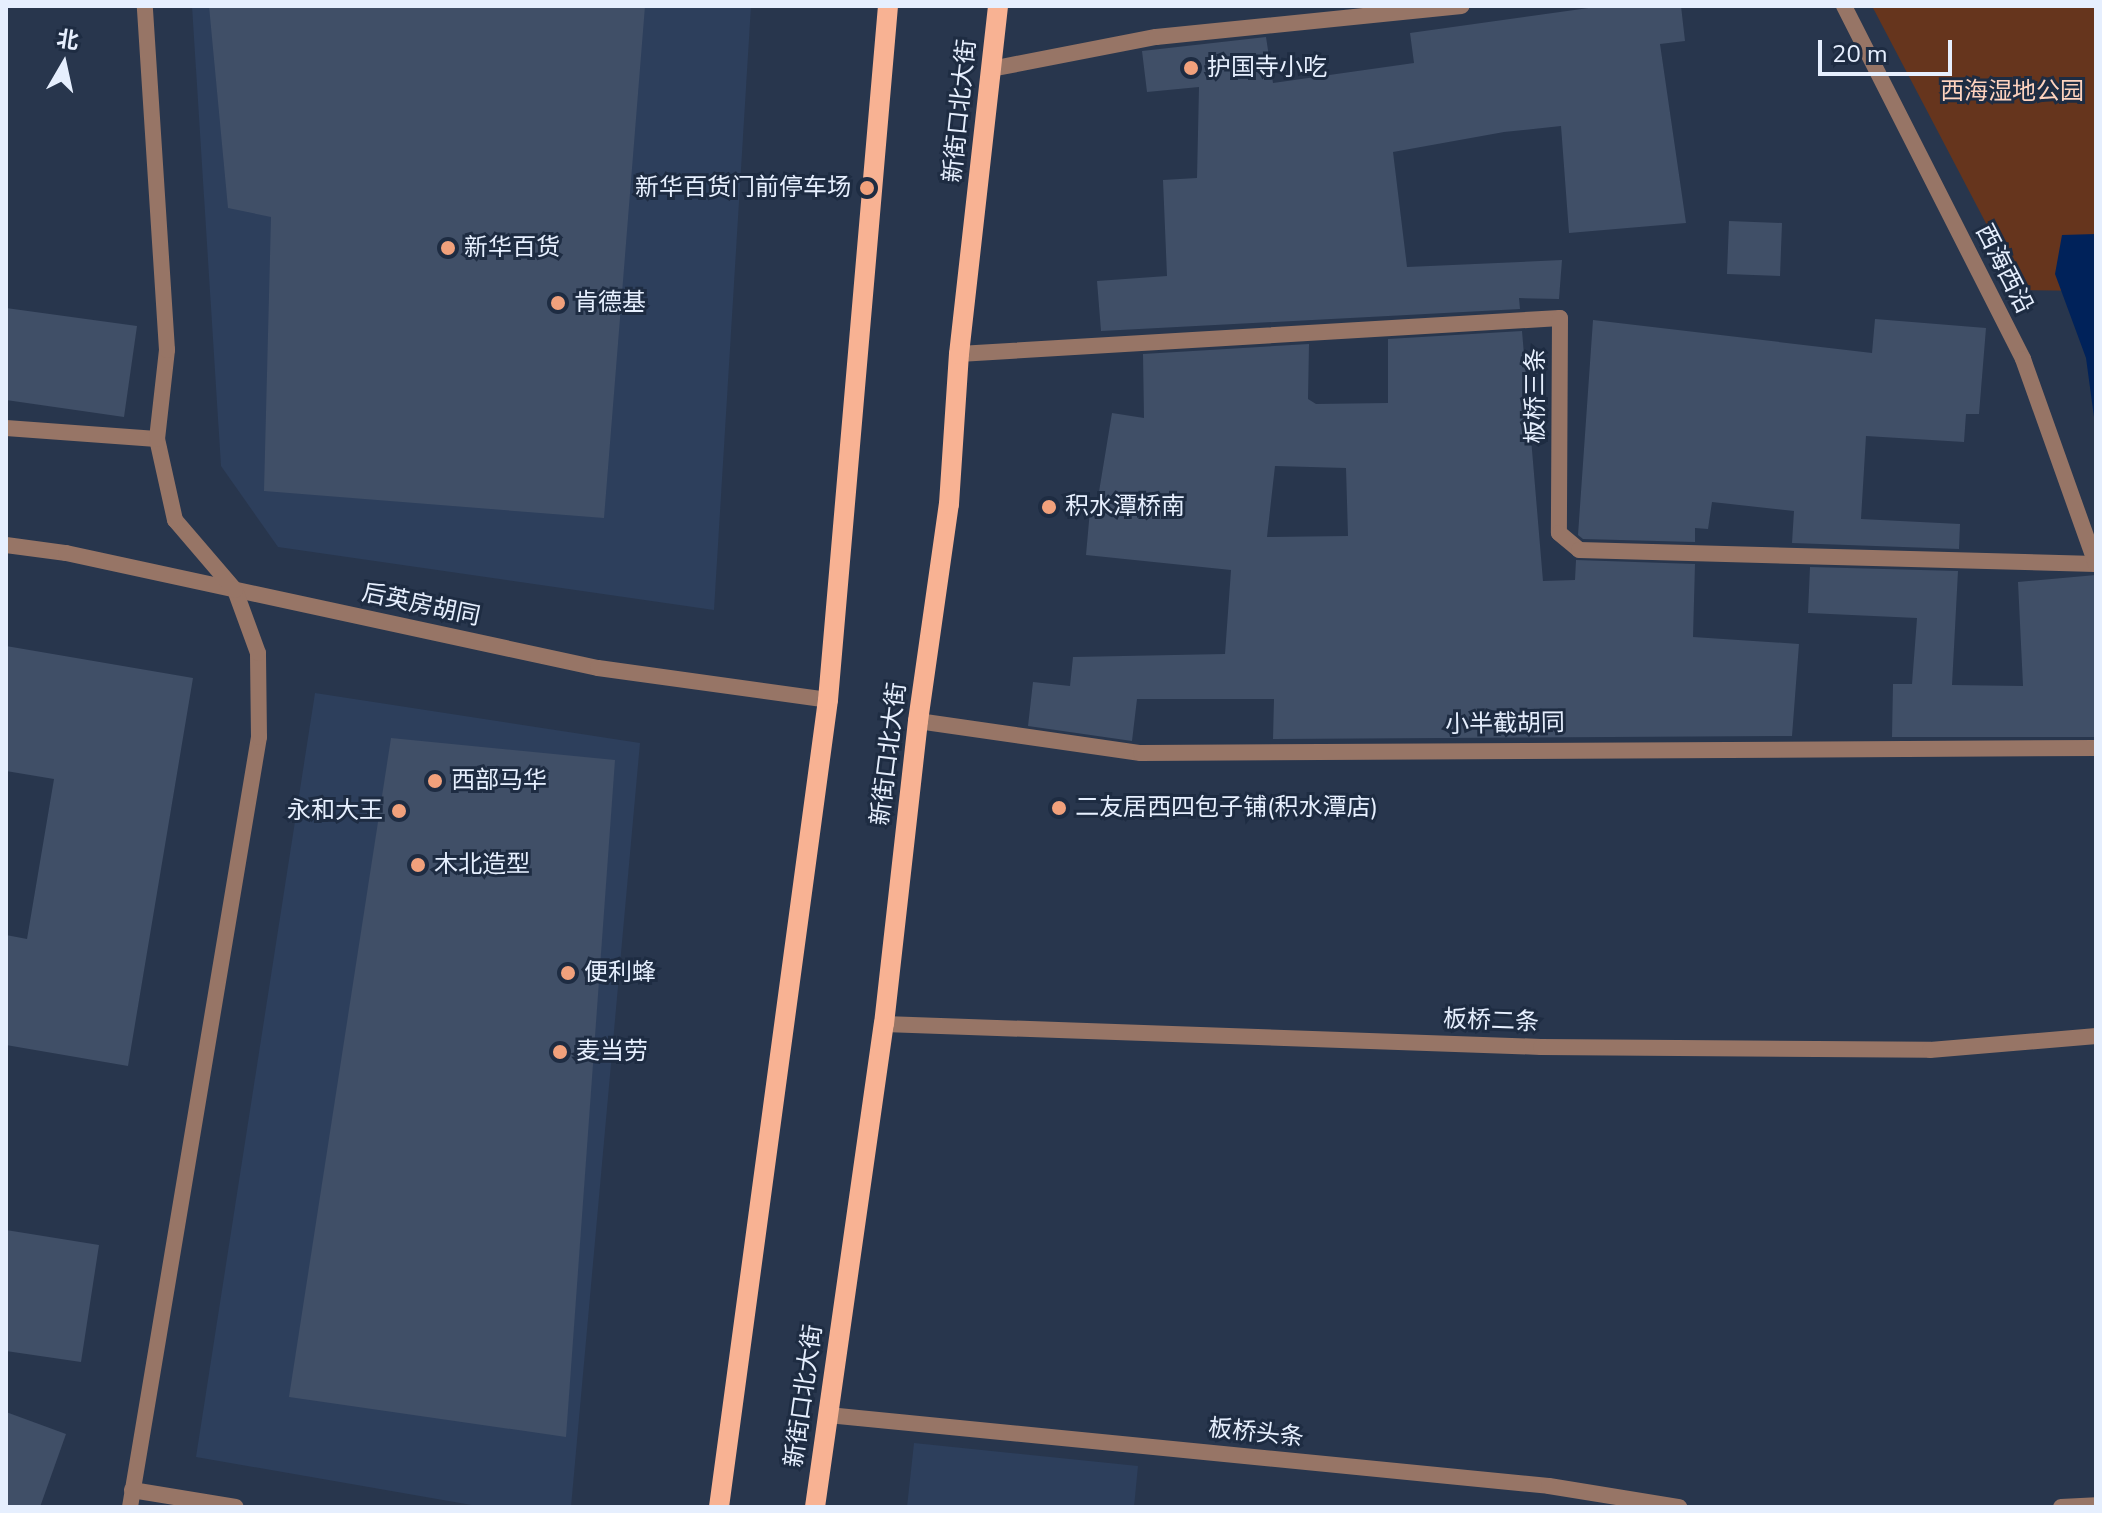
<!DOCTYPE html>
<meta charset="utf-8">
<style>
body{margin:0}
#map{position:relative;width:2102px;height:1513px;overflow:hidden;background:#28364d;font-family:"Nunito Sans","Noto Sans SC",sans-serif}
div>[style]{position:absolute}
.built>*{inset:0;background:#2d3f5c}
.green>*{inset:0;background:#66351d}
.water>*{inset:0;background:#00225a}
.building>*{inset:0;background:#404f67}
.service>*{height:16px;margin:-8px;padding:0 8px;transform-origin:8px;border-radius:8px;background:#977566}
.minor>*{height:16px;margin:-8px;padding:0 8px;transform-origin:8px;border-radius:8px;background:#977566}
.primary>*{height:20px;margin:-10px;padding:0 10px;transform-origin:10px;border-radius:10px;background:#f8b293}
.dots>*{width:22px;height:22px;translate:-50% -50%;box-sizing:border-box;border:4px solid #1e2c42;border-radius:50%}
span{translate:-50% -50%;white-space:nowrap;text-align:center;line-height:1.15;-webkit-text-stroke:6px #1e2c42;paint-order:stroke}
.poi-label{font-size:24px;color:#e6effe}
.left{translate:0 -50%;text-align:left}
.right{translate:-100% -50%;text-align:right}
.park-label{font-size:24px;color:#fed3bf}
.street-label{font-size:24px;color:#e6effe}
.frame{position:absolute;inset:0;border:8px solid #e6effe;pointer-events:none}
.north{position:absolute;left:24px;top:24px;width:80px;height:80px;-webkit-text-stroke:6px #1e2c42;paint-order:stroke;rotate:9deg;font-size:22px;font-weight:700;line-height:32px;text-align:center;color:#e6effe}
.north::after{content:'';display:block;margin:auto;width:28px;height:36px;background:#e6effe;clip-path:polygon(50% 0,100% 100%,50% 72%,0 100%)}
.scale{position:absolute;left:1818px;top:40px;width:134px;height:36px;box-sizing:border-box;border:4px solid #e6effe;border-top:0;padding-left:10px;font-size:24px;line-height:28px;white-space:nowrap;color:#e6effe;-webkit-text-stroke:6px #1e2c42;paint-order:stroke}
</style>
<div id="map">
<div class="built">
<div style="clip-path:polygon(192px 6px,751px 6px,714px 610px,278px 547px,221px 466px)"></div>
<div style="clip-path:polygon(315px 693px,640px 743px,571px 1507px,483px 1507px,196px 1457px)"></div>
<div style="clip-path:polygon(914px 1443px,1138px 1466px,1134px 1507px,907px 1507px)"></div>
</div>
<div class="green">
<div style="clip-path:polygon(1872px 6px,2096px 6px,2096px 291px,2021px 290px)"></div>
</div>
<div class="water">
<div style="clip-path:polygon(2096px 234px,2096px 432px,2086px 358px,2055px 274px,2062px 235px)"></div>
</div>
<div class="building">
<div style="clip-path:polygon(209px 6px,645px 6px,604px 518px,264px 491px,271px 217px,228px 208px)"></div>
<div style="clip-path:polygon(1603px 6px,1681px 6px,1685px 41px,1660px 44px,1686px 223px,1569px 233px,1561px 126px,1504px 132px,1393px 152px,1407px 267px,1562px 260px,1559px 299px,1519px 298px,1520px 309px,1101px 331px,1097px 281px,1167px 276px,1163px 180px,1197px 178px,1199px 87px,1147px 92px,1142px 51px,1266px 37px,1273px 83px,1414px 63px,1410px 33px)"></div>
<div style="clip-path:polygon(1729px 221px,1782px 223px,1780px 276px,1727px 274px)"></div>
<div style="clip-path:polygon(6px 308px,137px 326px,124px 417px,6px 400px)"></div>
<div style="clip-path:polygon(1875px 319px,1986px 328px,1979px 414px,1966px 414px,1964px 442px,1866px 436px,1861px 519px,1960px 524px,1959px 549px,1792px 543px,1794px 511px,1712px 502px,1708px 529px,1695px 528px,1695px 542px,1583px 539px,1578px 535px,1593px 320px,1872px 353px)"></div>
<div style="clip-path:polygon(evenodd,1522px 331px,1543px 581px,1575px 580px,1576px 560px,1695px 564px,1693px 637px,1799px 644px,1792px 736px,1273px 739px,1274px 699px,1137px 699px,1132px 741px,1028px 726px,1033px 682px,1070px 686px,1073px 657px,1225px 654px,1231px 570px,1086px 555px,1090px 510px,1096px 510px,1112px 413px,1144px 418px,1143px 354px,1309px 344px,1308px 399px,1316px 404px,1388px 403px,1388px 339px,1522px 331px,1275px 466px,1346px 468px,1348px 536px,1267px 537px,1275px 466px)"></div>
<div style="clip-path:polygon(1810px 567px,1958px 571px,1952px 685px,2023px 686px,2018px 582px,2096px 575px,2096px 737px,1892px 737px,1893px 684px,1912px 684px,1917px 618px,1808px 613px)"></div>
<div style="clip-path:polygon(6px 646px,193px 678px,128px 1066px,6px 1045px,6px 935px,27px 939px,54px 779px,6px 771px)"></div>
<div style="clip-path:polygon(391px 738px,615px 760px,566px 1437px,289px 1397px)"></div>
<div style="clip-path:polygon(6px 1230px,99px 1245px,81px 1362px,6px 1351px)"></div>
<div style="clip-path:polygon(6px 1412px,66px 1434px,40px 1507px,6px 1507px)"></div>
</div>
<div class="service">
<div style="left:991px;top:69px;width:168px;rotate:-11deg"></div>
<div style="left:1156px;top:37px;width:307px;rotate:-5.8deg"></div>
<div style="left:959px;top:354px;width:602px;rotate:-3.43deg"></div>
<div style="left:1560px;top:318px;width:215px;rotate:90.3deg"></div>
<div style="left:1559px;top:533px;width:26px;rotate:40deg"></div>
<div style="left:1579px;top:550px;width:517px;rotate:1.55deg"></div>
<div style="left:918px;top:721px;width:225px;rotate:8.2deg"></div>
<div style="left:1141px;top:753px;width:955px;rotate:-0.3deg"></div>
<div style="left:884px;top:1024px;width:657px;rotate:2deg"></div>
<div style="left:1541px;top:1047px;width:389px;rotate:0.4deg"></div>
<div style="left:1930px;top:1050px;width:167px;rotate:-4.8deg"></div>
<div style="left:828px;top:1415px;width:724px;rotate:5.62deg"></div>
<div style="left:1549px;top:1486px;width:132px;rotate:9.2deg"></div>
<div style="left:2061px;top:1507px;width:35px;rotate:-3deg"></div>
</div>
<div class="minor">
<div style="left:1844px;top:6px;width:396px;rotate:63.1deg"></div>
<div style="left:2023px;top:359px;width:218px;rotate:70.4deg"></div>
<div style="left:6px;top:428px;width:151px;rotate:4.2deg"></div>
<div style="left:6px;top:545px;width:61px;rotate:7.6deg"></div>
<div style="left:66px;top:553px;width:544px;rotate:12.2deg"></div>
<div style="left:598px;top:668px;width:232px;rotate:7.9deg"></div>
<div style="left:132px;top:1490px;width:105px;rotate:9.3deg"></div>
<div style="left:130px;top:1507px;width:781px;rotate:-80.49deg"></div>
<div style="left:259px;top:737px;width:84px;rotate:-90.7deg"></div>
<div style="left:258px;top:653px;width:67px;rotate:-110.1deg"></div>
<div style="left:235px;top:590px;width:92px;rotate:-130.6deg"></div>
<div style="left:175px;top:520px;width:83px;rotate:-102.5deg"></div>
<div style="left:157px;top:439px;width:90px;rotate:-83.6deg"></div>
<div style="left:167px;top:350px;width:345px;rotate:-93.7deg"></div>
</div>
<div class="primary">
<div style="left:719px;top:1507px;width:814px;rotate:-82.31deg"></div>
<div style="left:828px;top:700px;width:697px;rotate:-85.06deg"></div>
<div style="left:815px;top:1507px;width:488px;rotate:-81.9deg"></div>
<div style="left:884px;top:1024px;width:305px;rotate:-83.6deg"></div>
<div style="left:918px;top:721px;width:219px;rotate:-81.9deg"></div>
<div style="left:949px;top:504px;width:150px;rotate:-86.2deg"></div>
<div style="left:959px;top:354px;width:350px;rotate:-83.6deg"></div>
</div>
<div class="dots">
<div style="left:1191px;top:68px;background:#f1a17c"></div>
<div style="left:867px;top:188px;background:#f1a17c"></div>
<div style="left:448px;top:248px;background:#f1a17c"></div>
<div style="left:558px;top:303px;background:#f1a17c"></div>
<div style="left:1049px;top:507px;background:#f1a17c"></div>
<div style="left:435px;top:781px;background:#f1a17c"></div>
<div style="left:1059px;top:808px;background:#f1a17c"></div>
<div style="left:399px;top:811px;background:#f1a17c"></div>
<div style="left:418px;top:865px;background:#f1a17c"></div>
<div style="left:568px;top:973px;background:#f1a17c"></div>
<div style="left:560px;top:1052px;background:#f1a17c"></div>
</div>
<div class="poi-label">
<span class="left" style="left:1207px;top:68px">护国寺小吃</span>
<span class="right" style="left:851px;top:188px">新华百货门前停车场</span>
<span class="left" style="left:464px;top:248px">新华百货</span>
<span class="left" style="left:574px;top:303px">肯德基</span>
<span class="left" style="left:1065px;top:507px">积水潭桥南</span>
<span class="left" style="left:451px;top:781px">西部马华</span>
<span class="left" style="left:1075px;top:808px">二友居西四包子铺(积水潭店)</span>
<span class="right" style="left:383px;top:811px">永和大王</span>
<span class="left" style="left:434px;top:865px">木北造型</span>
<span class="left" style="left:584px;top:973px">便利蜂</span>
<span class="left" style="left:576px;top:1052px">麦当劳</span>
</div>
<div class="park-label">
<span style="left:2012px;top:92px">西海湿地公园</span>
</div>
<div class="street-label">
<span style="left:960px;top:111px;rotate:-84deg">新街口北大街</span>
<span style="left:2004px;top:269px;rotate:63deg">西海西沿</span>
<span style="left:1536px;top:396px;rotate:-90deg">板桥三条</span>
<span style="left:421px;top:605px;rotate:12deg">后英房胡同</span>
<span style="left:1505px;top:724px;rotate:-1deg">小半截胡同</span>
<span style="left:889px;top:754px;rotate:-83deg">新街口北大街</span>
<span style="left:1491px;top:1021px;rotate:2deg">板桥二条</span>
<span style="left:804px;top:1396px;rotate:-82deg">新街口北大街</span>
<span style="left:1256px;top:1433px;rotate:6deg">板桥头条</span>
</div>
<div class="frame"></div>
<div class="north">北</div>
<div class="scale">20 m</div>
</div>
